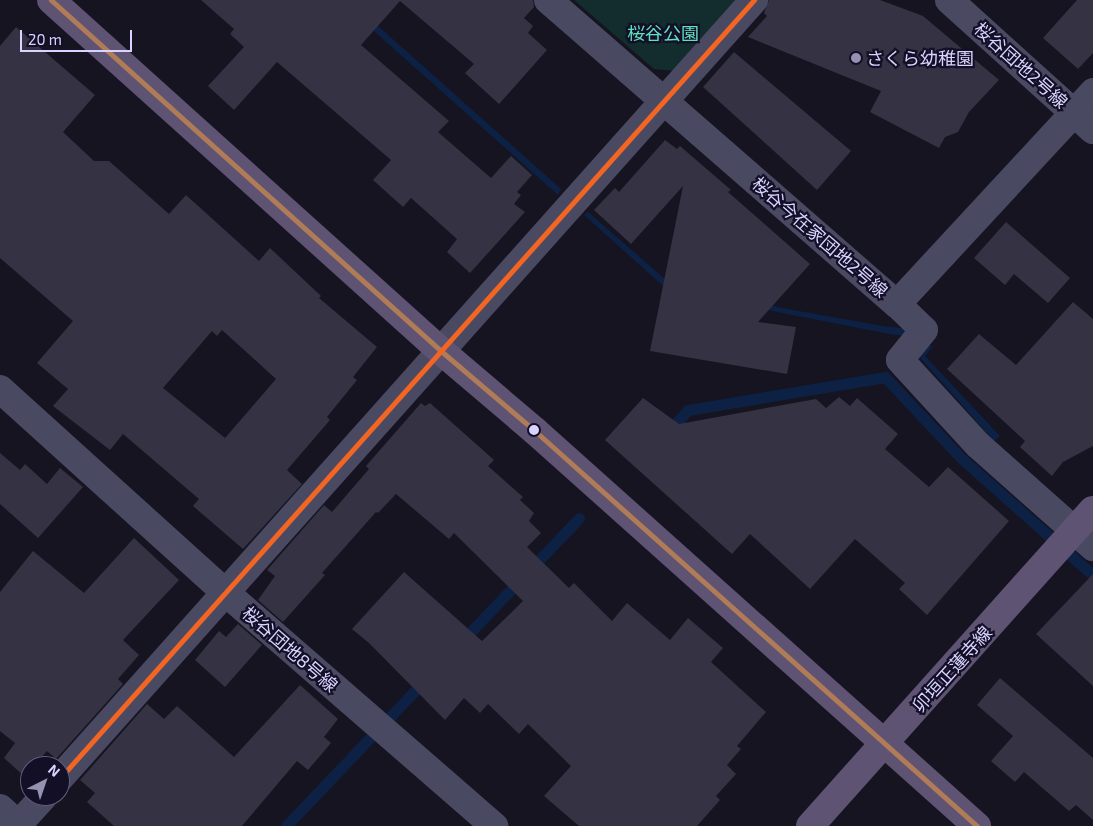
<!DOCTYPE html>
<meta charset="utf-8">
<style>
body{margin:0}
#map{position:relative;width:1093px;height:826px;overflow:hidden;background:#161421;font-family:"Exo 2","Noto Sans JP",sans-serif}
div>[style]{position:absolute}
.green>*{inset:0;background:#132c2d}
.water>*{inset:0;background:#0d2144}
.stream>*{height:11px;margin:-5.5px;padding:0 5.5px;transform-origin:5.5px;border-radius:5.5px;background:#0d2144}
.building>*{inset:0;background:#343243}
.minor>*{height:28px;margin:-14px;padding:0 14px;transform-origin:14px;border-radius:14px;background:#4a4962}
.major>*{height:28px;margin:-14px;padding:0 14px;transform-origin:14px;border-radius:14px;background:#5e5373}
.bus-1>*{height:5px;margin:-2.5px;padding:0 2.5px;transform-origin:2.5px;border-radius:2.5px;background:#b07c57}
.bus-2>*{height:5px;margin:-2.5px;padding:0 2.5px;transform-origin:2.5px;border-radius:2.5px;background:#f26522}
.dots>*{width:14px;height:14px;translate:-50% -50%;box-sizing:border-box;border:2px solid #130f26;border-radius:50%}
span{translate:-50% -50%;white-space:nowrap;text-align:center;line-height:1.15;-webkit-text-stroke:4.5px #130f26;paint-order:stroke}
.park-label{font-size:18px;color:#5fe0c0}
.poi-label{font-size:18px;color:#d9d4ff}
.left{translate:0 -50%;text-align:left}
.street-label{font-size:18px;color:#d9d4ff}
.north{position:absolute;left:20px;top:756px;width:50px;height:50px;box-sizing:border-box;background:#130f26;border:1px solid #625e7d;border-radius:50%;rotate:41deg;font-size:14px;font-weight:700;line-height:20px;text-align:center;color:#d9d4ff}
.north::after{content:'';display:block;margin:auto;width:18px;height:22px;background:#9591b1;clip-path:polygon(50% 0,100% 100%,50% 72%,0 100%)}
.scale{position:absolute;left:20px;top:30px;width:112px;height:22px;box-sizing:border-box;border:2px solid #d9d4ff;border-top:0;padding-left:6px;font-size:15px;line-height:18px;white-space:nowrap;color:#d9d4ff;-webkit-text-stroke:4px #130f26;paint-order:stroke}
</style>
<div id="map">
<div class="green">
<div style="clip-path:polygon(574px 0,736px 0,675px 71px,654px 69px)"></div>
</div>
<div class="water">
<div style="clip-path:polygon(339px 0,349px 0,561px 189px,558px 195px)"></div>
<div style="clip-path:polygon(588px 212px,666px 280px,782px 308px,883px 326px,913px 329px,932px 347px,925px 356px,1000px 436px,994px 441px,915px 352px,912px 335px,895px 335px,777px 312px,662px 285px,584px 215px)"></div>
</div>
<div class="stream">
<div style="left:667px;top:433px;width:31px;rotate:-48deg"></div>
<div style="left:688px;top:410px;width:200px;rotate:-9.5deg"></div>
<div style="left:885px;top:377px;width:111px;rotate:46.8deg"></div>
<div style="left:961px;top:458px;width:176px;rotate:41.6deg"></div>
<div style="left:461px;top:642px;width:171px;rotate:-46.4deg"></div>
<div style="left:286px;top:826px;width:203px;rotate:-46.4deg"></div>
</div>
<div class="building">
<div style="clip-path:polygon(201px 0,533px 0,534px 7px,524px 18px,533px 26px,528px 33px,547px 50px,499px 104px,465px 73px,474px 64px,400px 1px,361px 45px,449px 121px,438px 132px,491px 178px,511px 156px,532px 175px,517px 192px,521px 195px,514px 204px,525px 212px,470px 273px,447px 252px,457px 239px,411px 198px,403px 207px,373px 180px,391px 160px,277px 62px,234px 110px,208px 86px,244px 47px,230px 34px,234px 29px)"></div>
<div style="clip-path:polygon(769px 0,880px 0,923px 16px,999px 80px,969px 112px,958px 132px,945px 137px,939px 148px,870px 112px,881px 91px,748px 37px,767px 16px,764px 13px)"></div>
<div style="clip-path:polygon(1077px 0,1093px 0,1093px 53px,1078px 69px,1043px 38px)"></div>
<div style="clip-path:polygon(evenodd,16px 27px,95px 95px,63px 132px,94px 161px,109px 161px,169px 214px,186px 195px,259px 261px,270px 248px,321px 296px,319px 298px,377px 347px,353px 377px,357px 380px,327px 417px,330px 420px,287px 470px,302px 484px,243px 549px,193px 506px,199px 499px,123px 434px,110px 450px,53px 406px,68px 389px,37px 363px,73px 321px,0 258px,0 46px,16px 27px,222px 330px,276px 379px,225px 438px,163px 388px,212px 331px,217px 336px,222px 330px)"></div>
<div style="clip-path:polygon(734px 52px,851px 151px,817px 190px,703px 87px)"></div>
<div style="clip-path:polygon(665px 140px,677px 149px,680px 146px,731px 190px,728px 192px,810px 264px,758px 322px,796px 327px,787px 374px,650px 351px,683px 186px,631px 244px,594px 210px,615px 188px,619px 192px)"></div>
<div style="clip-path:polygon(1006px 222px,1070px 278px,1048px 303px,1014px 274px,1005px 285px,974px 258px)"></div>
<div style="clip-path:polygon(1073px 302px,1093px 319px,1093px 446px,1063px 462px,1052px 476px,1020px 447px,1025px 441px,947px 369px,979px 334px,1016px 365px)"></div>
<div style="clip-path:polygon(839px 397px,850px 406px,857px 398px,898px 434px,885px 449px,929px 487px,948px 467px,1009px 521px,927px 615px,899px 589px,905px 583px,855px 539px,810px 589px,750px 534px,732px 554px,605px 440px,643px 398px,679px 424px,816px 399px,826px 408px)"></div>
<div style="clip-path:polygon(421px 403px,425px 406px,430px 403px,494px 460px,488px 466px,523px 497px,520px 500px,534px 513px,529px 521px,541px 533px,527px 547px,569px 588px,574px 583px,612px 621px,627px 603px,670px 640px,688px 618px,723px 648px,711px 662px,766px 712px,737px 746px,741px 749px,727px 765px,736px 774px,716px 796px,720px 800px,697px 826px,579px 826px,544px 796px,571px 766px,528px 724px,519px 734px,488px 704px,480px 713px,464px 698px,445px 720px,369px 643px,352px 629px,404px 572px,482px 641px,523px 601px,454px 533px,449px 539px,396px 494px,378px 513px,376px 512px,322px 573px,325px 575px,283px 622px,258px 600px,275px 576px,267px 570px,324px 505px,332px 512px,369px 469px,366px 466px)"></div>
<div style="clip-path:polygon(0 453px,20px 470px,25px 464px,47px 484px,60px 468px,83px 487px,38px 538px,0 504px)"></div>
<div style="clip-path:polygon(134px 538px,179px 580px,123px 640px,139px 655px,118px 679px,123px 684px,56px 759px,47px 751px,34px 766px,30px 766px,30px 771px,25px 777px,4px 758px,15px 743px,0 731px,0 592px,33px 551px,84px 593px)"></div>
<div style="clip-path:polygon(1093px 574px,1093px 686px,1036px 634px)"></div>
<div style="clip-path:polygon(238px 624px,262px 645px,225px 687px,195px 660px,219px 631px,226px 637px)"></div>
<div style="clip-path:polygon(1000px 678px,1093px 758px,1093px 820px,1076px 805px,1069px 811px,1024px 772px,1015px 782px,991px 761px,1013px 736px,977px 705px)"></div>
<div style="clip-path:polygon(300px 685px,338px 719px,324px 737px,331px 743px,308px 770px,297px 761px,242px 826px,114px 826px,87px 802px,95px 793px,80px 780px,147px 704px,164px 719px,177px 706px,234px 757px)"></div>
</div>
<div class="minor">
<div style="left:548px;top:0;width:463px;rotate:41.1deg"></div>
<div style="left:897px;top:304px;width:289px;rotate:-47.2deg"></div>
<div style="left:949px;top:0;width:194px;rotate:42.1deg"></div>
<div style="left:897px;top:304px;width:37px;rotate:44deg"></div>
<div style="left:924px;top:330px;width:38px;rotate:129deg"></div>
<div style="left:900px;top:360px;width:115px;rotate:47.5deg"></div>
<div style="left:978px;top:445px;width:154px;rotate:41.6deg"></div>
<div style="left:0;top:389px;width:303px;rotate:42.1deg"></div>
<div style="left:225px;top:592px;width:357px;rotate:41deg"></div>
<div style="left:60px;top:778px;width:1043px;rotate:-48.27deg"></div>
<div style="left:0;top:808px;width:27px;rotate:42deg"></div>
<div style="left:17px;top:826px;width:40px;rotate:-48deg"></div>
</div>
<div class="major">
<div style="left:51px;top:0;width:525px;rotate:41.99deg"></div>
<div style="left:441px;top:351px;width:123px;rotate:40.4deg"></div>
<div style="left:535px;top:431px;width:593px;rotate:41.79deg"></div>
<div style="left:810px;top:826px;width:424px;rotate:-48.2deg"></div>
</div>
<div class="bus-1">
<div style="left:51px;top:0;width:525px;rotate:41.99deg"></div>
<div style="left:441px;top:351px;width:123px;rotate:40.4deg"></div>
<div style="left:535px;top:431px;width:593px;rotate:41.79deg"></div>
</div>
<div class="bus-2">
<div style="left:60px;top:778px;width:1043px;rotate:-48.27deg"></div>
</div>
<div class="dots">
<div style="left:856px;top:58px;background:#9591b1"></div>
<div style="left:534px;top:430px;background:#d9d4ff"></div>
</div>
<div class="park-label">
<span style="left:663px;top:33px">桜谷公園</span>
</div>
<div class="poi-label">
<span class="left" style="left:866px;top:58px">さくら幼稚園</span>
</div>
<div class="street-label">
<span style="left:1021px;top:65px;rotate:42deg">桜谷団地2号線</span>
<span style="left:820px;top:237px;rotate:41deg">桜谷今在家団地2号線</span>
<span style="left:290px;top:649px;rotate:41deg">桜谷団地8号線</span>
<span style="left:952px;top:669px;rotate:-48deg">卯垣正蓮寺線</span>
</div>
<div class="north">N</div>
<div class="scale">20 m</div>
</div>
